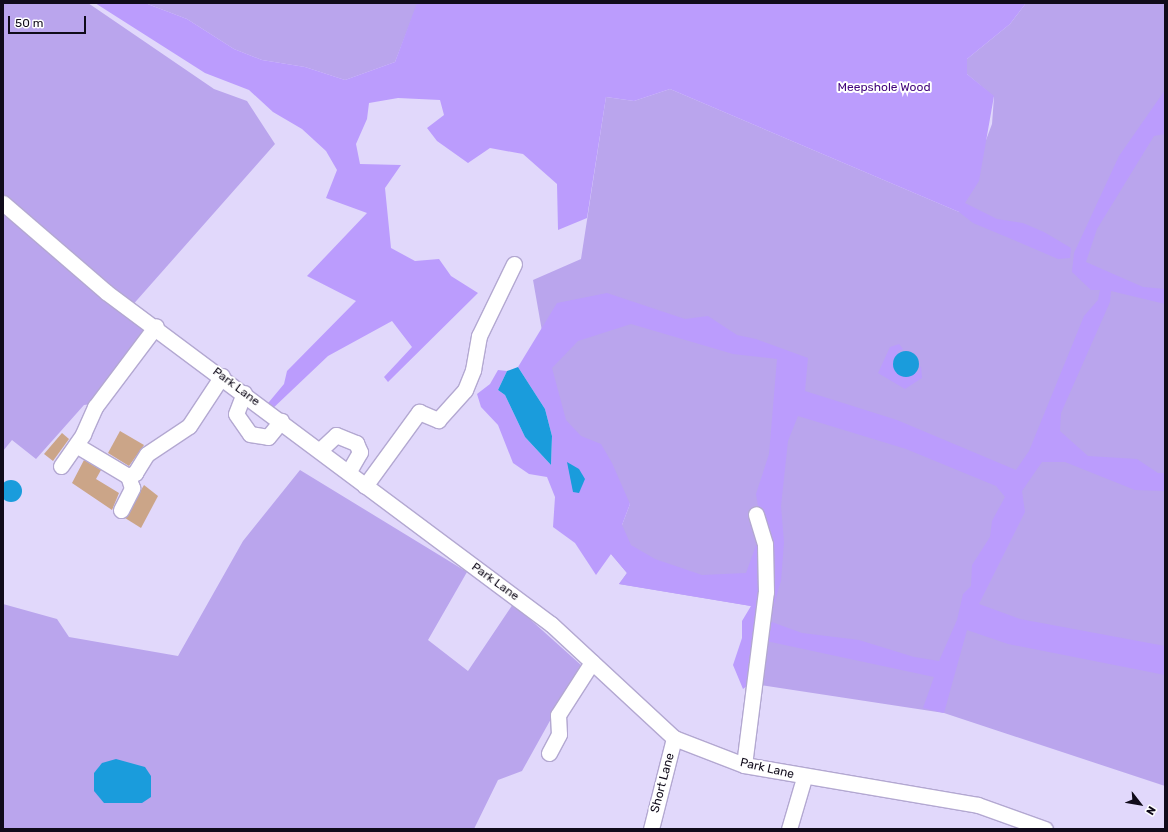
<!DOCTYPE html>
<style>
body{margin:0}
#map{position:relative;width:1168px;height:832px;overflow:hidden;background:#e1d8fb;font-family:Rubik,sans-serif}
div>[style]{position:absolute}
.green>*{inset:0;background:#baa5ed}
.forest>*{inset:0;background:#bb9cfd}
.water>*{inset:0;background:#1a9cdc}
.round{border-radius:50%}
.building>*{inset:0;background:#cba588}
.roads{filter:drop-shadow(1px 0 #b3a8d1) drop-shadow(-1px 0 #b3a8d1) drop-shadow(0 1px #b3a8d1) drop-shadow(0 -1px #b3a8d1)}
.minor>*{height:15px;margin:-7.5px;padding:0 7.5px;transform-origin:7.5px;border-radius:7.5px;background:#fff}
span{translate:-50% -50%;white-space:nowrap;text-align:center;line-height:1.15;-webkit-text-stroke:4px #fff;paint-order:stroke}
.park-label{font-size:12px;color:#42057c}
.street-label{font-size:12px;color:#100b1a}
.frame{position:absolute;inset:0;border:4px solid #100b1a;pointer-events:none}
.north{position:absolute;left:1120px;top:784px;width:40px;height:40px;-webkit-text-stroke:3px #fff;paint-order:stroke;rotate:121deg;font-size:11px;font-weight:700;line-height:16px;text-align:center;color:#100b1a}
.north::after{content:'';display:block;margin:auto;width:14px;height:18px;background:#100b1a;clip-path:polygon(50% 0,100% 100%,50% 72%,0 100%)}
.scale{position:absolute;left:8px;top:16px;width:78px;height:18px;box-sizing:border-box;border:2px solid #100b1a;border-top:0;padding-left:5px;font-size:12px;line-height:14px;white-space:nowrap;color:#100b1a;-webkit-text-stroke:3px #fff;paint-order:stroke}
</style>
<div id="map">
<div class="green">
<div style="clip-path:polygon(3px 3px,88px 3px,214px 89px,247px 101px,275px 144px,130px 308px,156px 326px,92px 404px,84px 405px,36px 459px,12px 440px,3px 451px)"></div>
<div style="clip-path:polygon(145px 3px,418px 3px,395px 62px,345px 80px,305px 67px,262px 60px,234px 49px,187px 19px)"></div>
<div style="clip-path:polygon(1026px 3px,1165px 3px,1165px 786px,944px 713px,741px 682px,751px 606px,619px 584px,627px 573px,611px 554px,630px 504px,567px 438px,552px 388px,533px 280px,581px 259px,606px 97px,634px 101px,670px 89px,959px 212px,992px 124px,994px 97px,967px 74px,967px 59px,1010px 24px)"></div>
<div style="clip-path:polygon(300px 470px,467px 572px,428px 640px,468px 671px,513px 604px,581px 665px,522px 771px,498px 780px,474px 829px,3px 829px,3px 604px,57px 619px,69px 637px,178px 656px,243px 541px)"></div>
</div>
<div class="forest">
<div style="clip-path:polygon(95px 3px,145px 3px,187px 19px,234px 49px,262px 60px,305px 67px,345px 80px,395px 62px,417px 3px,1026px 3px,1010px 24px,967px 59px,967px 74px,994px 96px,979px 181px,965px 203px,997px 219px,1023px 223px,1044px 232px,1071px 248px,1070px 258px,1058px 259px,1009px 238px,973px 223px,959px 212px,670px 89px,634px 101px,606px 97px,587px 218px,558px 230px,557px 184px,523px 154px,490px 148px,468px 163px,437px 141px,427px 128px,444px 115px,440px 100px,398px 98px,369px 103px,367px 119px,356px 144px,360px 164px,401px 165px,385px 188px,391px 248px,415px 261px,439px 259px,451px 276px,478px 293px,388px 382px,384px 377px,412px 347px,392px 321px,328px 356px,269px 412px,264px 408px,284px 384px,287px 371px,356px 301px,307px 276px,367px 213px,326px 198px,337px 170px,326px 151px,302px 129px,273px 112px,249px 90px,205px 73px)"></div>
<div style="clip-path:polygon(evenodd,1165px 90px,1165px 134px,1154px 136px,1097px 229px,1086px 262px,1143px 287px,1165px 289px,1165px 304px,1111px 291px,1110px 302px,1061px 413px,1060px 431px,1088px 456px,1137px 459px,1158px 473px,1165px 473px,1165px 491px,1135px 490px,1065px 462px,1042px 462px,1022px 491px,1025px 512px,979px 604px,1020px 619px,1165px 646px,1165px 675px,1008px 644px,967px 630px,944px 713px,923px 708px,934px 677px,766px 641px,756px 679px,743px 689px,733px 665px,742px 638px,742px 621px,751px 606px,619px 584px,627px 573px,611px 554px,596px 575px,575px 543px,553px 527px,555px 497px,547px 477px,529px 474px,513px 463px,498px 425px,481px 407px,477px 394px,490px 384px,498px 370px,507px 371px,498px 390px,505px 395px,525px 437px,551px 465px,552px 436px,545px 409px,518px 367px,557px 303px,607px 293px,685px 319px,708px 316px,737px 335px,756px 339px,808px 358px,805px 391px,897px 420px,1016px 470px,1029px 451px,1084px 316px,1098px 300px,1100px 290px,1091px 290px,1072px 272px,1074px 253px,1119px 156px,1165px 90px,631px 324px,733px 354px,777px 359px,769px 454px,756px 494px,762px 529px,746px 573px,702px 575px,655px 559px,631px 545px,622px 525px,630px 504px,612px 463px,601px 444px,581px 436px,566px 420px,552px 368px,578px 341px,631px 324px,1165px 90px,798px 416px,906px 449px,996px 486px,1005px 497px,992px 521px,990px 537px,972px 565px,971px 586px,963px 594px,957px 620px,939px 661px,914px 657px,859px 640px,802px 633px,769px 621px,781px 581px,784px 542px,781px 506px,788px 441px,798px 416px)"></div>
<div style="clip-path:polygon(899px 344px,903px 349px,897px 352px,918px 373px,921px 366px,922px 378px,905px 389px,878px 373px,890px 347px)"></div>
</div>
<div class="water">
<div class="round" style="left:893px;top:351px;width:26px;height:26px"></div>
<div style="clip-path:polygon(518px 367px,545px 409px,552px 436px,551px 465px,525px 437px,505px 395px,498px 390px,507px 371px)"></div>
<div style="clip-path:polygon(567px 462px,579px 469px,585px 479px,579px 493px,573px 492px)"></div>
<div class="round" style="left:0;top:480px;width:22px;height:22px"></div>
<div style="clip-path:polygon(116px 759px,145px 767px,151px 776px,151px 797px,142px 803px,104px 803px,94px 791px,94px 773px,102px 763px)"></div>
</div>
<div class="building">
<div style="clip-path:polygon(120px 431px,144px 445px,129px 466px,108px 453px)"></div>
<div style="clip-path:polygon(62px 433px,69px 439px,53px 461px,44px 454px)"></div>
<div style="clip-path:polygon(84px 460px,101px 470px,96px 479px,119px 493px,112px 510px,72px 483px)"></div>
<div style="clip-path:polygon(144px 485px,158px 496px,141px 528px,125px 518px)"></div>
</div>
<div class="roads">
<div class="minor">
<div style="left:3px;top:203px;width:136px;rotate:40.8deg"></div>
<div style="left:106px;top:292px;width:555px;rotate:36.73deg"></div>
<div style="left:551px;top:624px;width:168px;rotate:42.8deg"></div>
<div style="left:674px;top:738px;width:75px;rotate:21.1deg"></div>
<div style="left:744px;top:765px;width:237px;rotate:9.7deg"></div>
<div style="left:978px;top:805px;width:71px;rotate:19.7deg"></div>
<div style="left:244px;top:393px;width:22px;rotate:111deg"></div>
<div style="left:236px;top:414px;width:24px;rotate:55deg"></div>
<div style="left:250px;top:434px;width:18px;rotate:9deg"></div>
<div style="left:268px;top:437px;width:21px;rotate:-51deg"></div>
<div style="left:76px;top:445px;width:61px;rotate:30.8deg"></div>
<div style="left:128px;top:476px;width:8px;rotate:-23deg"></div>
<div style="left:135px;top:473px;width:22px;rotate:-58deg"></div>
<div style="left:147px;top:454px;width:50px;rotate:-33.7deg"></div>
<div style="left:189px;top:426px;width:60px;rotate:-56.6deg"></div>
<div style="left:320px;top:450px;width:22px;rotate:-43deg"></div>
<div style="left:336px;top:435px;width:22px;rotate:22deg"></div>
<div style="left:356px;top:443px;width:10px;rotate:66deg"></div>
<div style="left:360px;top:452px;width:22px;rotate:120deg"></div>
<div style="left:61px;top:466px;width:39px;rotate:-55deg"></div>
<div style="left:83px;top:434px;width:30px;rotate:-66deg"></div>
<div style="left:95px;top:407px;width:101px;rotate:-53deg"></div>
<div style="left:365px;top:486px;width:92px;rotate:-53.9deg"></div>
<div style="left:419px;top:412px;width:21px;rotate:23deg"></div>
<div style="left:438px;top:420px;width:40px;rotate:-48deg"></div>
<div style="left:465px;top:390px;width:22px;rotate:-68deg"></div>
<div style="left:473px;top:370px;width:35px;rotate:-80deg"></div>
<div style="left:479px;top:336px;width:80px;rotate:-64.1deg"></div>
<div style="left:121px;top:510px;width:25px;rotate:-63deg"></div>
<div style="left:132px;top:488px;width:13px;rotate:-108deg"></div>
<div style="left:549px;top:753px;width:21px;rotate:-62deg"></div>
<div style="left:559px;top:734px;width:19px;rotate:-93deg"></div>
<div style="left:558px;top:715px;width:63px;rotate:-57.3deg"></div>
<div style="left:744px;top:765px;width:174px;rotate:-82.8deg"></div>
<div style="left:766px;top:592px;width:48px;rotate:-91.2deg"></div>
<div style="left:765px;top:544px;width:31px;rotate:-107deg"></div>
<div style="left:651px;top:829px;width:94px;rotate:-75.8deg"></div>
<div style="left:789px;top:829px;width:53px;rotate:-73.6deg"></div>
</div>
</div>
<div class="park-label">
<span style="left:884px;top:88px">Meepshole Wood</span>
</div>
<div class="street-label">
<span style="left:236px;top:387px;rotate:37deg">Park Lane</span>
<span style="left:495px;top:582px;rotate:36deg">Park Lane</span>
<span style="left:767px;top:769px;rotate:13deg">Park Lane</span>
<span style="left:663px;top:783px;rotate:-75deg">Short Lane</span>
</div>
<div class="frame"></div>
<div class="north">N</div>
<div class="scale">50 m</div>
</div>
